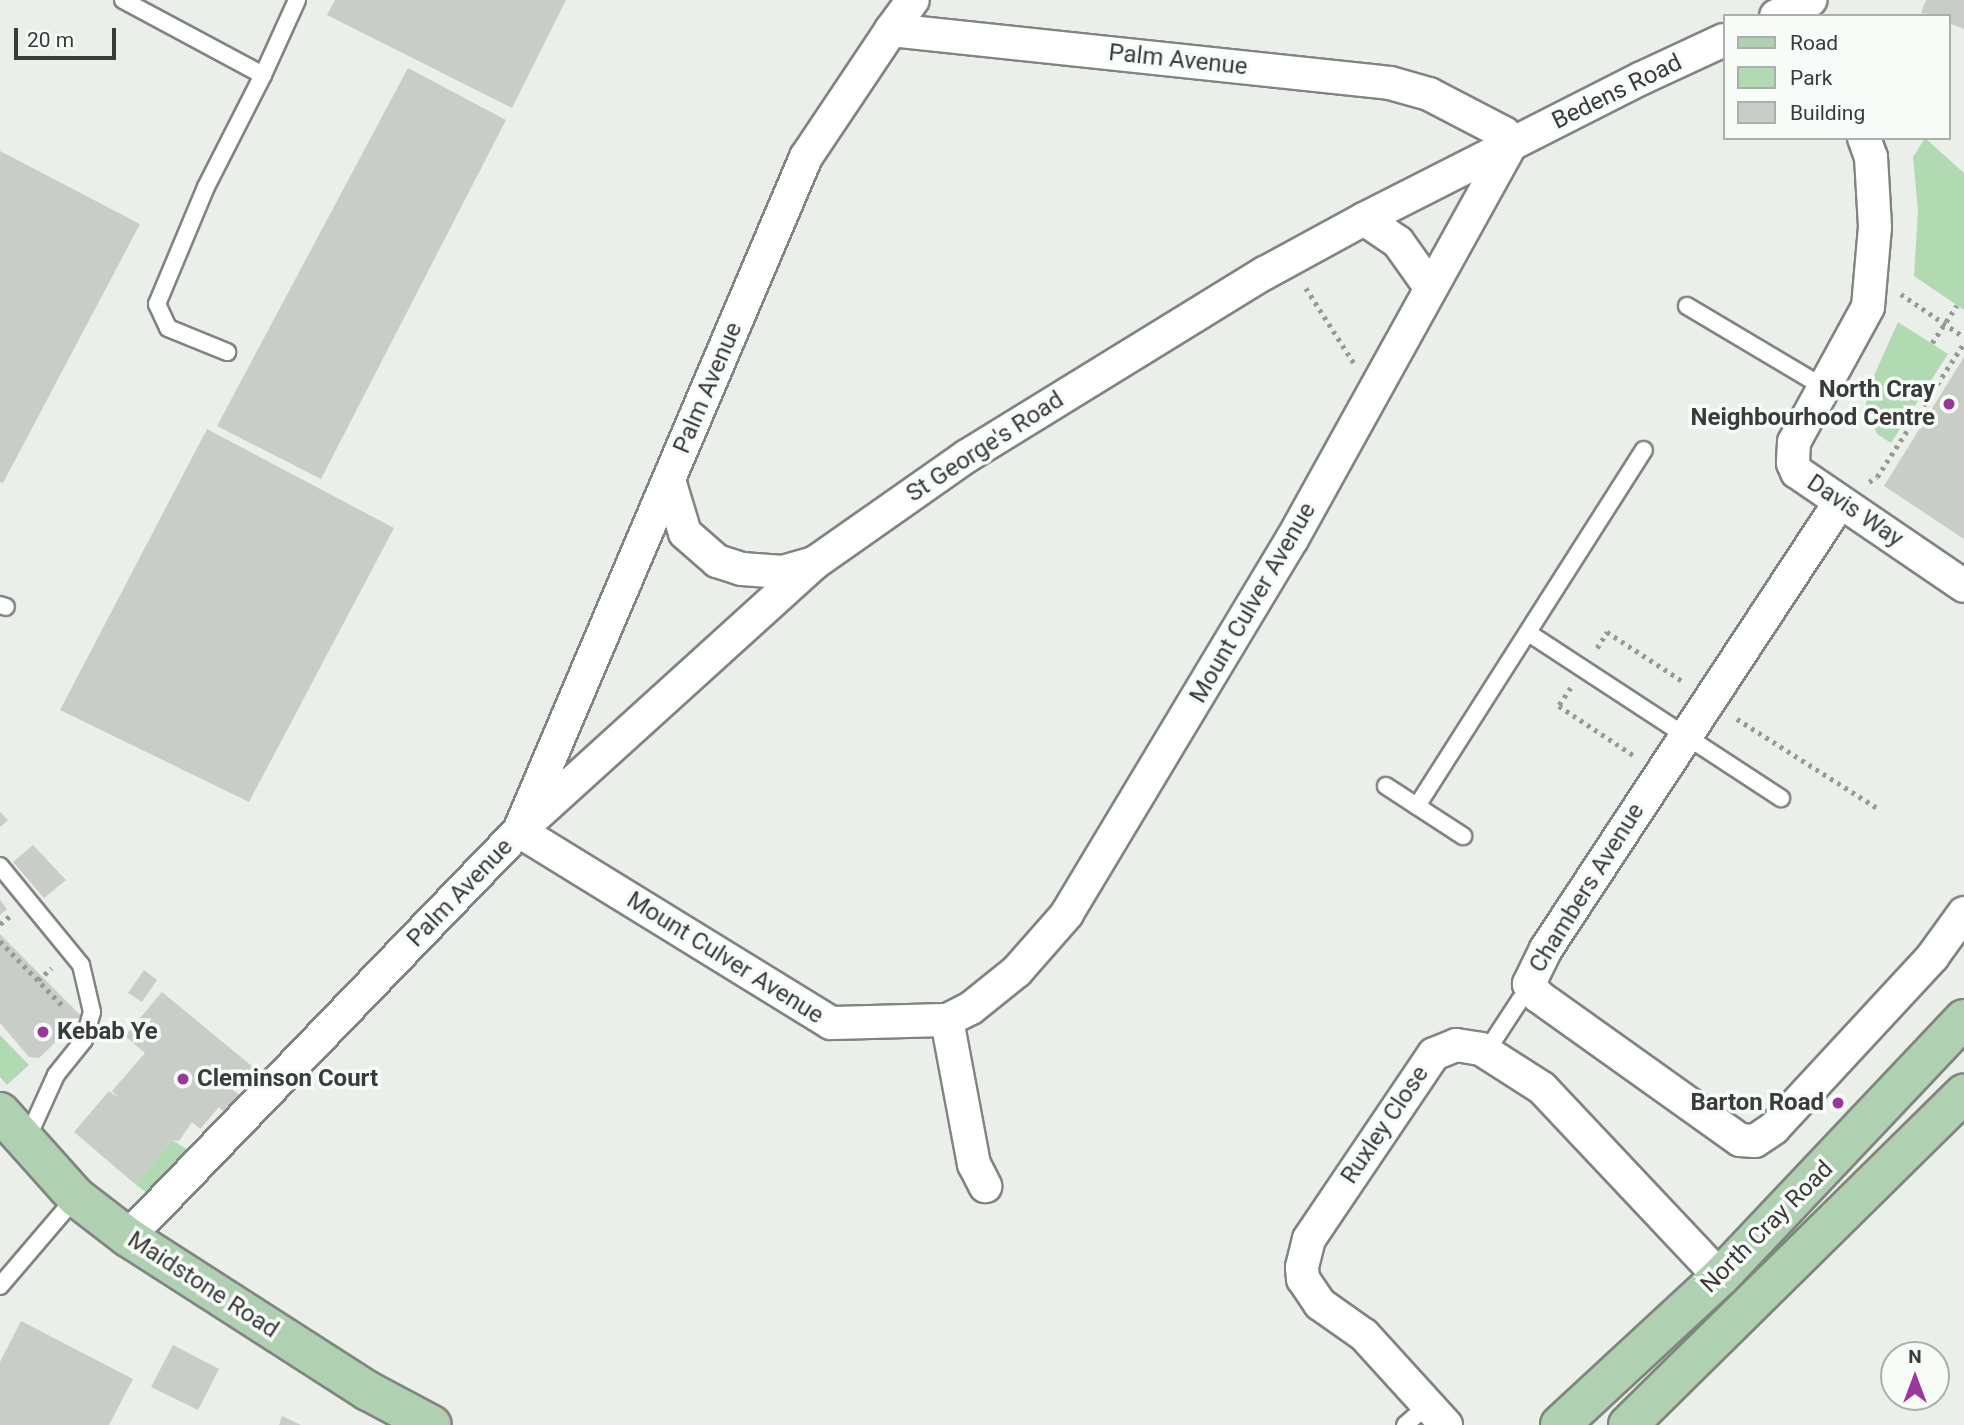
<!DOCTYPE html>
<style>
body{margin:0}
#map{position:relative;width:1964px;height:1425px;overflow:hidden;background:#eaefea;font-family:Roboto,sans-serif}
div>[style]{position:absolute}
.green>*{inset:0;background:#b1dab2}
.building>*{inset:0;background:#c8cdc8}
.path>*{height:4.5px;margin-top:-2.25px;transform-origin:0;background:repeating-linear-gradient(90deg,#969a96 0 3.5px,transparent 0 8.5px)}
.roads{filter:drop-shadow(2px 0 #818581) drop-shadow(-2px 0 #818581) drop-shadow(0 2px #818581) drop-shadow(0 -2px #818581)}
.service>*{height:16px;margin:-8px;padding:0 8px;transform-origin:8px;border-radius:8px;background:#fff}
.minor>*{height:32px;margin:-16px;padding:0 16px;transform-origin:16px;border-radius:16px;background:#fff}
.primary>*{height:38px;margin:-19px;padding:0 19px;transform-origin:19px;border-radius:19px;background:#afd0b1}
.dots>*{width:19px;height:19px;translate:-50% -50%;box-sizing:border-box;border:4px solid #f7fcf8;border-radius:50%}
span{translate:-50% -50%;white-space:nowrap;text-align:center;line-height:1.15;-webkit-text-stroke:7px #f7fcf8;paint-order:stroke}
.street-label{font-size:24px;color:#3a3b3a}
.poi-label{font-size:24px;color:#3a3b3a;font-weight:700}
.right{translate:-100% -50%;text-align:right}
.left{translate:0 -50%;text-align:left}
.legend{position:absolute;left:1723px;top:14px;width:228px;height:126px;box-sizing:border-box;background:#f7fcf8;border:2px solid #abafac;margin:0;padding:9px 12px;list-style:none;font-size:21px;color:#3a3b3a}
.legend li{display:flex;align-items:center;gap:14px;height:35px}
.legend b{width:35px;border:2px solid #abafac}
.north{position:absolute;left:1880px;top:1341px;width:70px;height:70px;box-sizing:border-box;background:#f7fcf8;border:2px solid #abafac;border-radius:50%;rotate:0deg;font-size:19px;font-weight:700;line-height:28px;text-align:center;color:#3a3b3a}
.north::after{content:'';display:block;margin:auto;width:24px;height:32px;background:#99379d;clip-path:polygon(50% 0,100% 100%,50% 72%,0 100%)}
.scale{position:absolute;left:14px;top:28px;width:102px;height:32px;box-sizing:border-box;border:4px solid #3a3b3a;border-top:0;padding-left:9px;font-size:21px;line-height:24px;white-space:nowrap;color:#3a3b3a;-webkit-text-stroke:5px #f7fcf8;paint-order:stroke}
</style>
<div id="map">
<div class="green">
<div style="clip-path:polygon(1925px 138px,1964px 173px,1964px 310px,1914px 276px,1918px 211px,1913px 157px)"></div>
<div style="clip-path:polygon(1898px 322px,1948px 354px,1891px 443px,1877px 434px,1866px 406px,1867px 391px)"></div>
<div style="clip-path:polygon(0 1035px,29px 1065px,7px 1085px,0 1077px)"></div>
<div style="clip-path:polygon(172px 1140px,196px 1155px,154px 1198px,135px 1184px)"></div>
</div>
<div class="building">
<div style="clip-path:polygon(335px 0,566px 0,512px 108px,327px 15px)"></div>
<div style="clip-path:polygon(1926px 0,1964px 0,1964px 29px,1948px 23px,1948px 16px,1921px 13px)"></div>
<div style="clip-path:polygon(408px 68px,506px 120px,321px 479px,217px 426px)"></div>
<div style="clip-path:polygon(0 151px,140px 224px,3px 483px,0 482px)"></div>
<div style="clip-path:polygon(1964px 357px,1964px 539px,1884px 486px)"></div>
<div style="clip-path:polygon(207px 429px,394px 528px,249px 802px,60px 710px)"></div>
<div style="clip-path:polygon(0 812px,8px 820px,0 827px)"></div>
<div style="clip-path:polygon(33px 845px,66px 880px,44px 898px,13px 862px)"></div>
<div style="clip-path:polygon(0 900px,7px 909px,0 915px)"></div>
<div style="clip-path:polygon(0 934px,82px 1017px,39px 1058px,29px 1057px,0 1023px)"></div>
<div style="clip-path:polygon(144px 970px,157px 980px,142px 1002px,128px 993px)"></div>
<div style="clip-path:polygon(162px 992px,253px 1067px,233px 1090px,240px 1095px,225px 1113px,219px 1107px,200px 1129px,192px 1122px,179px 1141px,172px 1140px,135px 1184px,74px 1132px,109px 1091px,119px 1098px,112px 1091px,145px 1053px,125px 1036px)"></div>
<div style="clip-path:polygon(21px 1321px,133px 1379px,109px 1425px,0 1425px,0 1362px)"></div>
<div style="clip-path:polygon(173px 1345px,219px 1369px,198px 1410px,151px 1387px)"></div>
<div style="clip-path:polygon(282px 1416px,301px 1425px,279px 1425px)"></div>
</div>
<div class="path">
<div style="left:1306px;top:288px;width:89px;rotate:57.4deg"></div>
<div style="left:1901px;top:294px;width:76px;rotate:34.3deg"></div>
<div style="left:1932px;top:343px;width:45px;rotate:-56.7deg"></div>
<div style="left:1869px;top:482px;width:9px;rotate:-32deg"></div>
<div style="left:1877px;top:477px;width:160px;rotate:-57deg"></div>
<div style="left:1597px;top:648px;width:19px;rotate:-58deg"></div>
<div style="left:1607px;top:632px;width:92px;rotate:33deg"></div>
<div style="left:1571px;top:688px;width:22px;rotate:124deg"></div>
<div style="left:1559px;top:706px;width:92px;rotate:33.5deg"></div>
<div style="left:1737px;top:719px;width:166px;rotate:32.4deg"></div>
<div style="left:0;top:924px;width:14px;rotate:-39deg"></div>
<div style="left:0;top:941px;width:93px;rotate:45.9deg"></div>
<div style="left:38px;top:980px;width:18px;rotate:-41deg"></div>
</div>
<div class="roads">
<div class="service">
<div style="left:123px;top:0;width:159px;rotate:28.2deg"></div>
<div style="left:263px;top:75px;width:126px;rotate:117deg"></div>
<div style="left:206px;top:187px;width:127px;rotate:112.7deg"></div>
<div style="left:157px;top:304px;width:26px;rotate:65deg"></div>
<div style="left:168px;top:328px;width:64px;rotate:22.1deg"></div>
<div style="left:263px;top:75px;width:82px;rotate:-65.6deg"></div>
<div style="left:1687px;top:306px;width:161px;rotate:30.7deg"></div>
<div style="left:0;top:605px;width:6px;rotate:18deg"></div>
<div style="left:1530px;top:634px;width:300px;rotate:33.2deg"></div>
<div style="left:1386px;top:786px;width:92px;rotate:33deg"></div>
<div style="left:1417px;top:806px;width:422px;rotate:-57.5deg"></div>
<div style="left:0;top:866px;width:128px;rotate:50.7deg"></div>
<div style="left:81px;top:965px;width:48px;rotate:76.8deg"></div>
<div style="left:92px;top:1012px;width:29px;rotate:106deg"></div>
<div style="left:84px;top:1040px;width:45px;rotate:128.7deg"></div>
<div style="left:56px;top:1075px;width:70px;rotate:114.4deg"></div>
<div style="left:1486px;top:1052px;width:62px;rotate:-56.8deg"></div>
<div style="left:1520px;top:1000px;width:16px;rotate:-35deg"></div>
<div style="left:0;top:1286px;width:117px;rotate:-49.5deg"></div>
<div style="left:1405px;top:1425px;width:30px;rotate:-41deg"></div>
</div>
<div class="minor">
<div style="left:1776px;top:16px;width:38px;rotate:-25deg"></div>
<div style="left:891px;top:30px;width:37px;rotate:-54deg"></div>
<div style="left:1864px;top:138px;width:20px;rotate:70deg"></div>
<div style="left:1871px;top:157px;width:70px;rotate:86.7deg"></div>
<div style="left:1875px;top:227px;width:80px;rotate:95deg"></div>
<div style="left:1868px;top:307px;width:154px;rotate:118.7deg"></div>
<div style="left:1794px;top:442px;width:21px;rotate:93deg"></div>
<div style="left:1793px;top:463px;width:10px;rotate:66deg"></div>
<div style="left:1797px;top:472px;width:202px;rotate:34.3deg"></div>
<div style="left:1510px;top:146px;width:449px;rotate:119deg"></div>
<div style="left:1292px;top:539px;width:437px;rotate:121deg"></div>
<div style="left:1067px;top:914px;width:76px;rotate:131.3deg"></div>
<div style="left:1017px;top:971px;width:59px;rotate:141.2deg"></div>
<div style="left:971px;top:1008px;width:27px;rotate:153deg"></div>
<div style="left:947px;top:1020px;width:116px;rotate:178.5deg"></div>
<div style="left:831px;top:1023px;width:366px;rotate:-148.4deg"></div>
<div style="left:519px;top:831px;width:401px;rotate:-42.2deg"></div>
<div style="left:816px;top:562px;width:184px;rotate:-35.1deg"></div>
<div style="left:967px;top:456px;width:350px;rotate:-31.6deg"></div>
<div style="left:1265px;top:273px;width:113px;rotate:-28.6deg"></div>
<div style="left:1364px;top:219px;width:312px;rotate:-26.9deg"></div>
<div style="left:1642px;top:78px;width:90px;rotate:-24.9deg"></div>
<div style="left:1364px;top:219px;width:41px;rotate:34.1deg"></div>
<div style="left:1398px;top:242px;width:55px;rotate:54.6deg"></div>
<div style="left:669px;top:480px;width:55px;rotate:73.2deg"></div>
<div style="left:685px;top:533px;width:43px;rotate:41.2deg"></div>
<div style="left:717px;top:561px;width:26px;rotate:18deg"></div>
<div style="left:742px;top:569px;width:41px;rotate:4.2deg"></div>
<div style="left:783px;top:572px;width:32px;rotate:-16deg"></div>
<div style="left:1840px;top:502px;width:535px;rotate:123.33deg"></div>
<div style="left:1546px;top:949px;width:39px;rotate:116deg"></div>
<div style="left:1529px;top:984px;width:15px;rotate:53deg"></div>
<div style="left:1538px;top:996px;width:248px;rotate:35.5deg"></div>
<div style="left:1740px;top:1140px;width:15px;rotate:4deg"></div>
<div style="left:1755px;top:1141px;width:23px;rotate:-34deg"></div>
<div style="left:1774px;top:1128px;width:234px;rotate:-47.2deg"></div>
<div style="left:1933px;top:956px;width:53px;rotate:-54.2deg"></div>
<div style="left:947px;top:1020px;width:147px;rotate:79.4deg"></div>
<div style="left:974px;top:1164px;width:25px;rotate:63deg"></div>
<div style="left:128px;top:1237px;width:564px;rotate:-46.08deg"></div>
<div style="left:519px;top:831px;width:733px;rotate:-66.93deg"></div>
<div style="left:806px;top:157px;width:153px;rotate:-56.2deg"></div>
<div style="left:891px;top:30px;width:502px;rotate:6.06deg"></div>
<div style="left:1390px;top:83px;width:41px;rotate:15.8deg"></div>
<div style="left:1429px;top:94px;width:85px;rotate:27.5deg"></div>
<div style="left:1504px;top:133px;width:14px;rotate:65deg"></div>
<div style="left:1446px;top:1425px;width:122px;rotate:-132.3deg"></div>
<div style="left:1364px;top:1335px;width:54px;rotate:-144.8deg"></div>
<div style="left:1320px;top:1304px;width:30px;rotate:-124deg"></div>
<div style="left:1303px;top:1279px;width:12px;rotate:-95deg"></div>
<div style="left:1302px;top:1267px;width:29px;rotate:-76deg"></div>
<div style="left:1309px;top:1239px;width:223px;rotate:-56deg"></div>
<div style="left:1434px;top:1054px;width:24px;rotate:-22deg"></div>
<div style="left:1456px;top:1045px;width:25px;rotate:9deg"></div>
<div style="left:1481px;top:1049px;width:72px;rotate:32.6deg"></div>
<div style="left:1542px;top:1088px;width:260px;rotate:46.7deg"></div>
</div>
<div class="primary">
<div style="left:0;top:1112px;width:114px;rotate:48.2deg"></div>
<div style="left:76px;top:1197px;width:66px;rotate:37.6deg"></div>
<div style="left:128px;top:1237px;width:285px;rotate:32.7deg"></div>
<div style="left:368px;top:1391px;width:72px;rotate:28deg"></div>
<div style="left:1560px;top:1425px;width:218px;rotate:-42.8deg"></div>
<div style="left:1720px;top:1277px;width:355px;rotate:-46.6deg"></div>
<div style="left:1628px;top:1425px;width:472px;rotate:-44.6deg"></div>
</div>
</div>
<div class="dots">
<div style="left:1949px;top:404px;background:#99379d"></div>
<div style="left:43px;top:1032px;background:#99379d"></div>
<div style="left:183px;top:1079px;background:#99379d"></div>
<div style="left:1838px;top:1103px;background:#99379d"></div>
</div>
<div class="street-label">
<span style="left:1178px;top:60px;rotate:6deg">Palm Avenue</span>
<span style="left:1617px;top:92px;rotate:-26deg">Bedens Road</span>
<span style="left:708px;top:388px;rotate:-67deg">Palm Avenue</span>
<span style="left:985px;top:447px;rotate:-33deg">St George's Road</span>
<span style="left:1855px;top:511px;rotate:34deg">Davis Way</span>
<span style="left:1253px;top:603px;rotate:-60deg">Mount Culver Avenue</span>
<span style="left:1587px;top:888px;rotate:-58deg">Chambers Avenue</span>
<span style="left:460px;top:893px;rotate:-46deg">Palm Avenue</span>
<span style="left:725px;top:958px;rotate:32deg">Mount Culver Avenue</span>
<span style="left:1385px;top:1125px;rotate:-56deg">Ruxley Close</span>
<span style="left:1767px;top:1227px;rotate:-45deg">North Cray Road</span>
<span style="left:203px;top:1285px;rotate:33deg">Maidstone Road</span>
</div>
<div class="poi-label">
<span class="right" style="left:1935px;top:404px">North Cray<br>Neighbourhood Centre</span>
<span class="left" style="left:57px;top:1032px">Kebab Ye</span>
<span class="left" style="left:197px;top:1079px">Cleminson Court</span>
<span class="right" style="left:1824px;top:1103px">Barton Road</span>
</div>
<ul class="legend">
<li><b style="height:9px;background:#afd0b1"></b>Road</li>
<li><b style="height:19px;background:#b1dab2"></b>Park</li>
<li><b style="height:19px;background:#c8cdc8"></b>Building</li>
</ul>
<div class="north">N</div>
<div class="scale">20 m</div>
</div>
